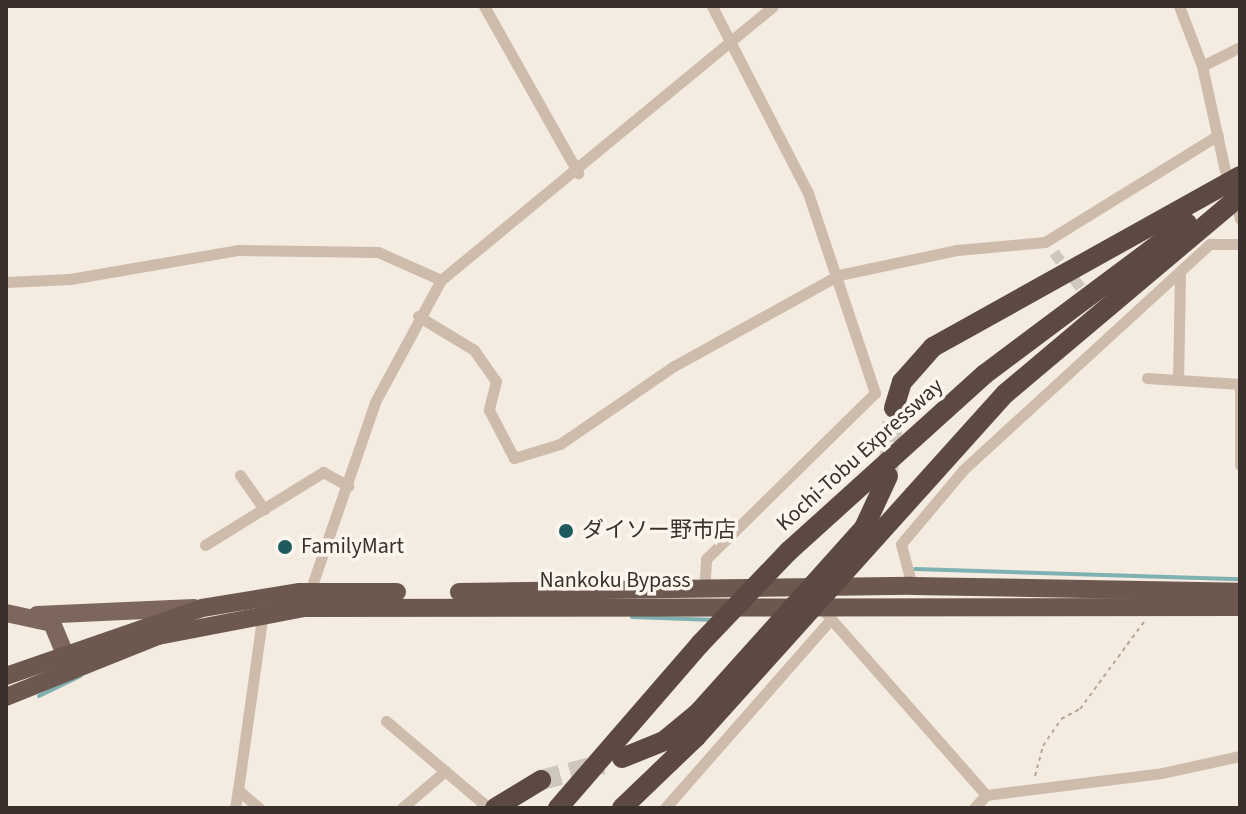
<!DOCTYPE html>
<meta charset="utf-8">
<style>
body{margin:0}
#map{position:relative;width:1246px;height:814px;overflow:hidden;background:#f4ebe1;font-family:"Source Sans 3","Noto Sans JP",sans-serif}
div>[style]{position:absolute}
.stream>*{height:4px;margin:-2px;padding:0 2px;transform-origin:2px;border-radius:2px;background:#7fb0b2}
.minor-tunnel>*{height:11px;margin-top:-5.5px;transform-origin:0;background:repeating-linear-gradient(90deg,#cfc6bd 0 11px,transparent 0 16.5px)}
.motorway-tunnel>*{height:20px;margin-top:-10px;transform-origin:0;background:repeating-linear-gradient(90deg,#cfc6bd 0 20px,transparent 0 30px)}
.path>*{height:2px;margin-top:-1px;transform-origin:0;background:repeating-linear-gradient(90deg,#b9a596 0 4px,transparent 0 8px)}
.minor>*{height:11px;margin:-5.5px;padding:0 5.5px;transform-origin:5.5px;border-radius:5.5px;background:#cdbbac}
.primary>*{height:18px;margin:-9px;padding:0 9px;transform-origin:9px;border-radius:9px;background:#7d675c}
.trunk>*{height:18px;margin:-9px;padding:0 9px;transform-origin:9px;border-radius:9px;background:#6c584f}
.motorway>*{height:20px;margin:-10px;padding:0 10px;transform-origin:10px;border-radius:10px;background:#5c4a42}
.motorway-bridge>*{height:20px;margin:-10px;padding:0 10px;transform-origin:10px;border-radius:10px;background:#5c4a42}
.dots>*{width:22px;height:22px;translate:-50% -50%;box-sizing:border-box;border:4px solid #fbf5ee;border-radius:50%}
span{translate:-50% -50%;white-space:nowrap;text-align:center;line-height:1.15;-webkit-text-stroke:7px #fbf5ee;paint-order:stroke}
.street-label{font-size:22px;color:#3b302b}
.poi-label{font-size:22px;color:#3b302b}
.left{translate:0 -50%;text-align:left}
.frame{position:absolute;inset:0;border:8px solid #3b302b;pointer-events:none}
</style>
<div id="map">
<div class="stream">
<div style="left:915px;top:569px;width:325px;rotate:1.8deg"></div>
<div style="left:632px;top:617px;width:83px;rotate:2.1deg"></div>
<div style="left:39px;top:696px;width:46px;rotate:-26deg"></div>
</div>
<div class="minor-tunnel">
<div style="left:1054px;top:252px;width:60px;rotate:53.1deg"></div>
</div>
<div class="motorway-tunnel">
<div style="left:888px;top:472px;width:64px;rotate:-84.6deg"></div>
<div style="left:541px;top:780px;width:64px;rotate:-14.5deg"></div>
</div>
<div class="path">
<div style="left:1035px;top:776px;width:31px;rotate:-75deg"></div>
<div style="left:1043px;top:746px;width:32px;rotate:-56deg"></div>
<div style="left:1061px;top:719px;width:21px;rotate:-28deg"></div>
<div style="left:1080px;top:709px;width:108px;rotate:-53.7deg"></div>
</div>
<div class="minor">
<div style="left:484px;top:6px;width:192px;rotate:60.6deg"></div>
<div style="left:1179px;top:6px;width:64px;rotate:69deg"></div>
<div style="left:1202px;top:66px;width:107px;rotate:77.6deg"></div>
<div style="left:1202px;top:66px;width:42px;rotate:-26.6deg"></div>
<div style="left:1239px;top:215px;width:4px;rotate:76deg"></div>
<div style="left:6px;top:282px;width:64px;rotate:-2.7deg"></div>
<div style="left:70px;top:279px;width:170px;rotate:-9.8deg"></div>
<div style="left:238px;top:250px;width:140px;rotate:0.8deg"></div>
<div style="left:378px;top:252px;width:69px;rotate:24deg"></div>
<div style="left:418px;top:316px;width:66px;rotate:31.3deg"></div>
<div style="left:474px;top:350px;width:38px;rotate:55deg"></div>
<div style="left:496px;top:381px;width:30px;rotate:104deg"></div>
<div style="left:489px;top:410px;width:54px;rotate:62.5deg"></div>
<div style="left:514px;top:458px;width:48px;rotate:-16.9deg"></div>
<div style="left:560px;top:444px;width:138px;rotate:-34.4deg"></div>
<div style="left:674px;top:366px;width:188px;rotate:-28.9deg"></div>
<div style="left:839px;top:275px;width:121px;rotate:-12deg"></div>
<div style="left:957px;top:250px;width:88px;rotate:-5.2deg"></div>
<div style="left:1045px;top:242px;width:203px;rotate:-31.7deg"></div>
<div style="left:1147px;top:378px;width:93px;rotate:3.7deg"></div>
<div style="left:1178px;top:380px;width:106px;rotate:-88.9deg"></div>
<div style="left:1240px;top:389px;width:76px;rotate:90deg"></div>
<div style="left:240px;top:475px;width:42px;rotate:54.8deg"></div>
<div style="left:205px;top:545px;width:139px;rotate:-31.7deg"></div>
<div style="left:323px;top:472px;width:29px;rotate:29deg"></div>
<div style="left:912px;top:586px;width:43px;rotate:-104.7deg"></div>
<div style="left:901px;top:544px;width:97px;rotate:-50deg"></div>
<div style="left:963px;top:470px;width:335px;rotate:-42.5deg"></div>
<div style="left:1210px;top:244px;width:30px"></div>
<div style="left:704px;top:590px;width:31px;rotate:-86deg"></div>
<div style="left:706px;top:559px;width:237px;rotate:-44.5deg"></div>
<div style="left:875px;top:393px;width:211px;rotate:-108.5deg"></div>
<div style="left:808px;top:193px;width:210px;rotate:-117.2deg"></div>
<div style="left:308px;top:597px;width:206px;rotate:-71deg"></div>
<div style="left:375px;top:402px;width:139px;rotate:-61.6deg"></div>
<div style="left:441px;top:280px;width:430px;rotate:-39.5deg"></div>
<div style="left:831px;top:619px;width:235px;rotate:48.6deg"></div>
<div style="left:986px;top:795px;width:18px;rotate:133deg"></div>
<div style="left:386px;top:721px;width:77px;rotate:40.3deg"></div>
<div style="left:986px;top:795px;width:177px;rotate:-7.1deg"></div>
<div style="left:1162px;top:773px;width:80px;rotate:-12.3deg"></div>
<div style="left:235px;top:808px;width:18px;rotate:-81deg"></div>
<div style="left:259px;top:808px;width:28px;rotate:-139deg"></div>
<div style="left:238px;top:790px;width:179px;rotate:-82deg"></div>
<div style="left:402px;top:808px;width:57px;rotate:-40.7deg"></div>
<div style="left:445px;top:771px;width:50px;rotate:40.1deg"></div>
<div style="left:665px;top:808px;width:252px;rotate:-48.7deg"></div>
<div style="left:831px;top:619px;width:16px;rotate:-130deg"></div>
</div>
<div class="primary">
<div style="left:6px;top:613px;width:47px;rotate:12.3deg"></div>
<div style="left:52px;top:623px;width:47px;rotate:67.3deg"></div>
<div style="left:37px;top:615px;width:157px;rotate:-2.6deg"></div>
</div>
<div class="trunk">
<div style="left:459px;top:592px;width:453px;rotate:-0.8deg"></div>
<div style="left:912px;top:586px;width:328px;rotate:1deg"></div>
<div style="left:6px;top:676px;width:207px;rotate:-19.1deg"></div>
<div style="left:202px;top:608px;width:99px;rotate:-9.3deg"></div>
<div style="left:300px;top:592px;width:97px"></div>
<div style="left:6px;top:697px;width:164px;rotate:-21.9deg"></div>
<div style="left:158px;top:636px;width:149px;rotate:-10.9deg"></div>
<div style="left:304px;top:608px;width:936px;rotate:-0.06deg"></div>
</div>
<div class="motorway">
<div style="left:894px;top:408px;width:27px;rotate:-73deg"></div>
<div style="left:902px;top:382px;width:47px;rotate:-48.5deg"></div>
<div style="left:933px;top:347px;width:351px;rotate:-29.1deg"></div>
<div style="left:789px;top:551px;width:264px;rotate:-42.1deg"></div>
<div style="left:985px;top:374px;width:252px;rotate:-36.8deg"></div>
<div style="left:622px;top:758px;width:45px;rotate:-22deg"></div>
<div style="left:664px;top:741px;width:44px;rotate:-39.5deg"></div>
<div style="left:698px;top:713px;width:249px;rotate:-48.1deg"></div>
<div style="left:864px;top:528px;width:57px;rotate:-65.2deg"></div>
<div style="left:495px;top:808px;width:54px;rotate:-31.3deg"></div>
<div style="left:558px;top:808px;width:217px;rotate:-49.1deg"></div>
<div style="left:622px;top:808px;width:103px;rotate:-43.8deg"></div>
<div style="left:696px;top:737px;width:463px;rotate:-48deg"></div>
<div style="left:1006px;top:393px;width:306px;rotate:-40.1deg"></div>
</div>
<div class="motorway-bridge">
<div style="left:700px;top:644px;width:129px;rotate:-46.3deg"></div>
</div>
<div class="dots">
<div style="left:566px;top:531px;background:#1f5a5e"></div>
<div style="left:285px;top:547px;background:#1f5a5e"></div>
</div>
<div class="street-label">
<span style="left:860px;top:455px;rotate:-42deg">Kochi-Tobu Expressway</span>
<span style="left:615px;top:581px">Nankoku Bypass</span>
</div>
<div class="poi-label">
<span class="left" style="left:582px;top:531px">ダイソー野市店</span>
<span class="left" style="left:301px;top:547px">FamilyMart</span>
</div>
<div class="frame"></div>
</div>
